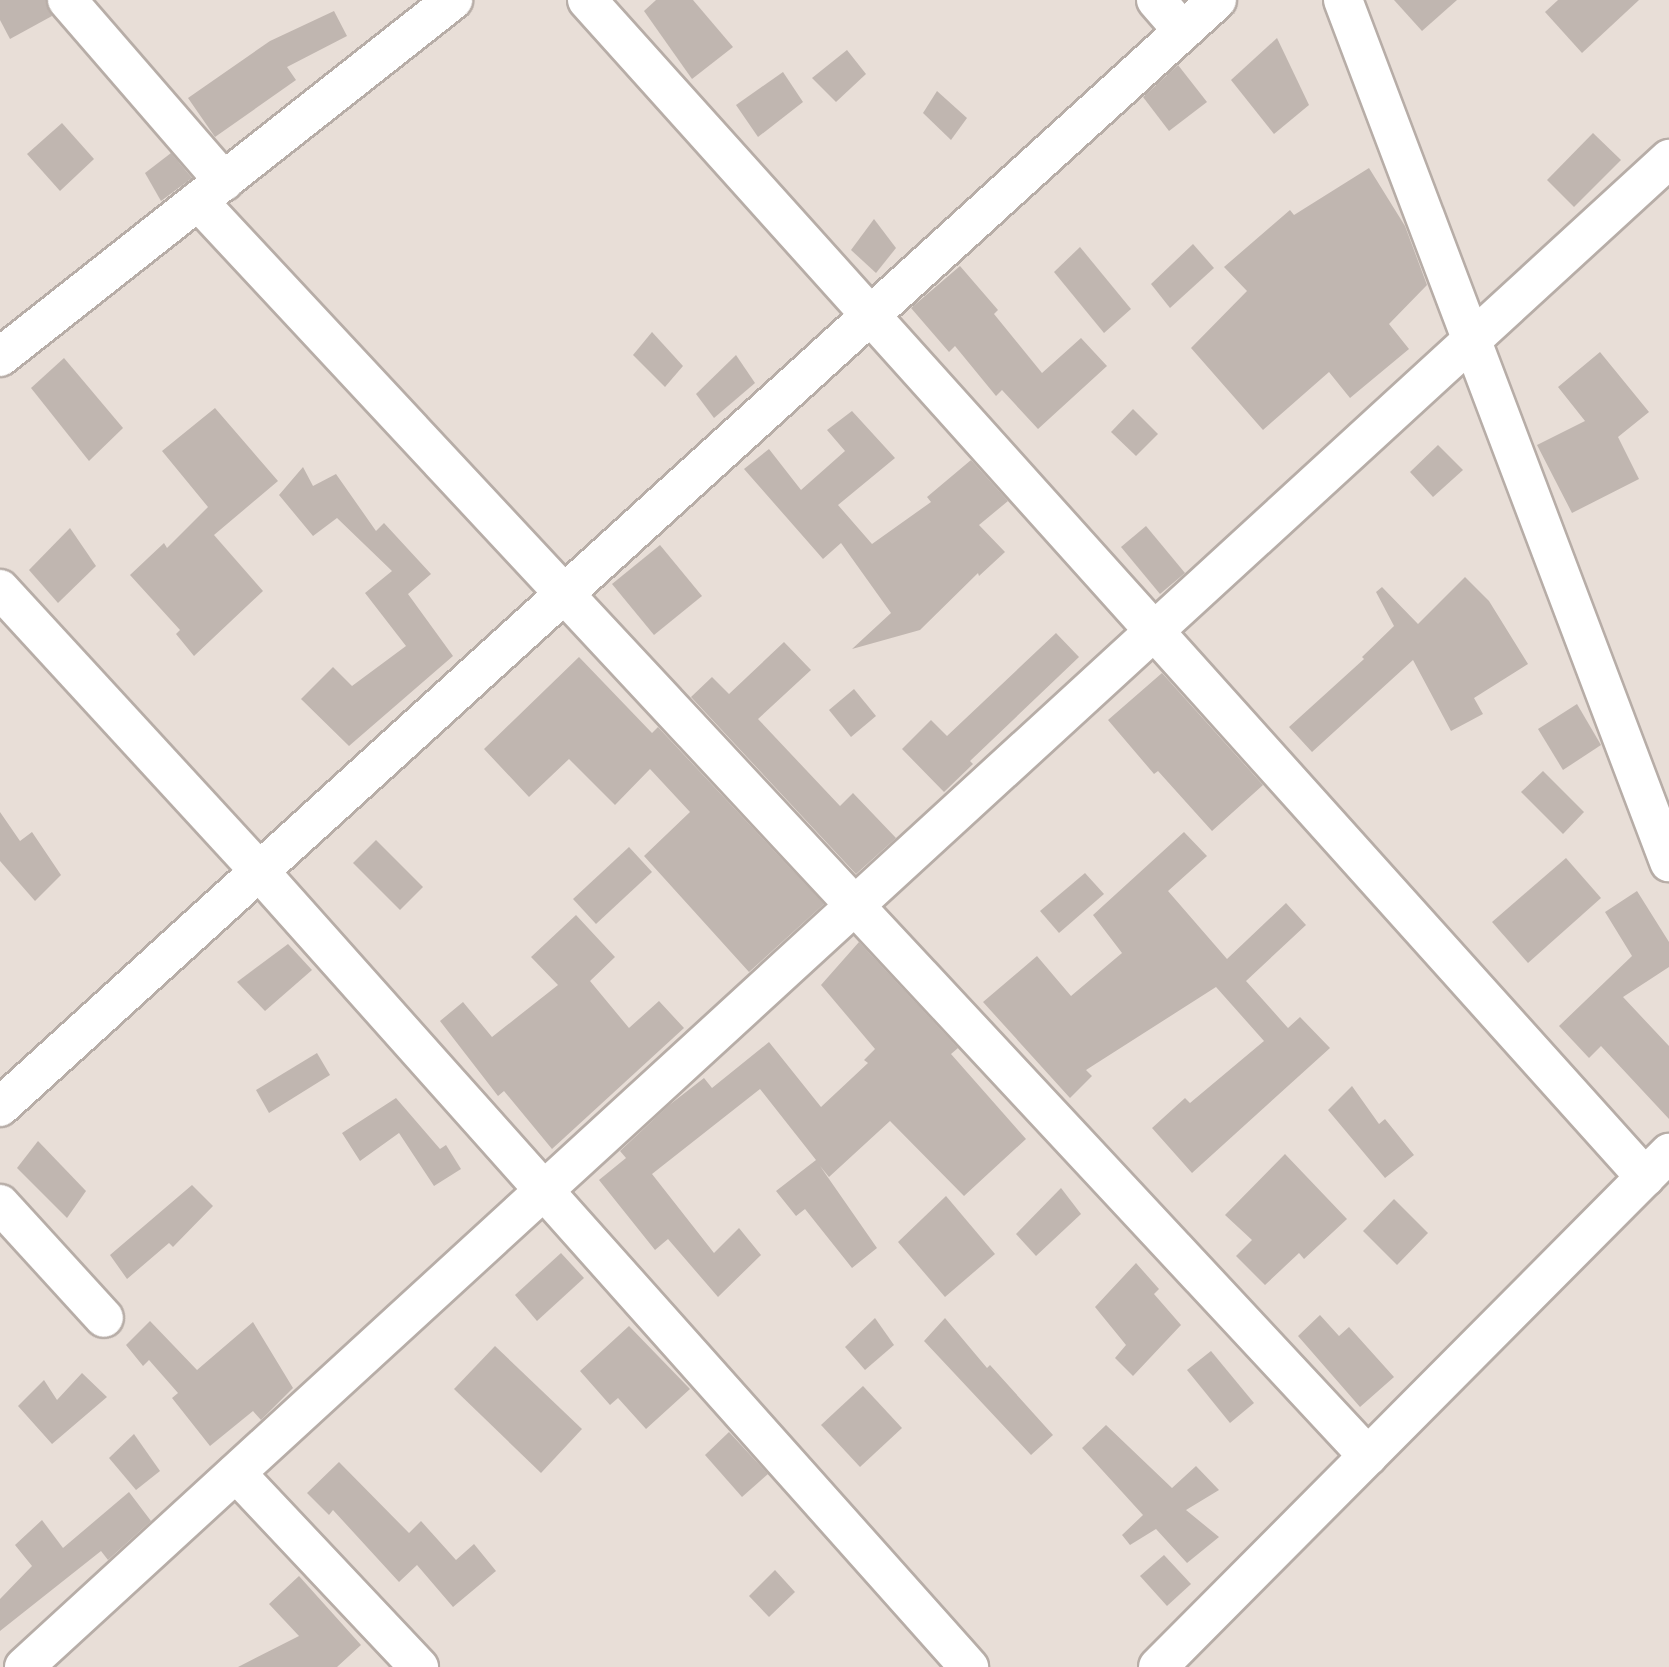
<!DOCTYPE html>
<style>
body{margin:0}
#map{position:relative;width:1669px;height:1667px;overflow:hidden;background:#e8ded7;font-family:"DejaVu Sans",sans-serif}
div>[style]{position:absolute}
.building>*{inset:0;background:#c0b6b0}
.roads{filter:drop-shadow(2px 0 #b7ada7) drop-shadow(-2px 0 #b7ada7) drop-shadow(0 2px #b7ada7) drop-shadow(0 -2px #b7ada7)}
.minor>*{height:38px;margin:-19px;padding:0 19px;transform-origin:19px;border-radius:19px;background:#fff}
span{translate:-50% -50%;white-space:nowrap;text-align:center;line-height:1.15;-webkit-text-stroke:6px #f5ebe4;paint-order:stroke}
</style>
<div id="map">
<div class="building">
<div style="clip-path:polygon(0 0,46px 0,52px 16px,10px 39px,0 20px)"></div>
<div style="clip-path:polygon(656px 0,693px 0,733px 47px,692px 79px,644px 11px)"></div>
<div style="clip-path:polygon(1394px 0,1457px 0,1422px 31px)"></div>
<div style="clip-path:polygon(1558px 0,1639px 0,1582px 53px,1545px 12px)"></div>
<div style="clip-path:polygon(334px 11px,347px 36px,287px 67px,296px 80px,215px 137px,188px 98px,270px 41px)"></div>
<div style="clip-path:polygon(1277px 38px,1309px 105px,1274px 134px,1231px 80px)"></div>
<div style="clip-path:polygon(847px 50px,866px 74px,836px 102px,812px 78px)"></div>
<div style="clip-path:polygon(1178px 65px,1207px 102px,1169px 131px,1143px 97px)"></div>
<div style="clip-path:polygon(783px 72px,803px 102px,758px 137px,736px 105px)"></div>
<div style="clip-path:polygon(937px 91px,967px 118px,951px 140px,923px 113px)"></div>
<div style="clip-path:polygon(62px 123px,94px 159px,60px 191px,27px 154px)"></div>
<div style="clip-path:polygon(1593px 133px,1621px 160px,1574px 207px,1547px 180px)"></div>
<div style="clip-path:polygon(171px 153px,192px 178px,161px 201px,145px 173px)"></div>
<div style="clip-path:polygon(1369px 168px,1405px 226px,1427px 285px,1389px 324px,1409px 349px,1350px 398px,1329px 372px,1263px 430px,1191px 348px,1247px 291px,1224px 267px,1290px 210px,1294px 215px)"></div>
<div style="clip-path:polygon(874px 219px,896px 248px,876px 273px,851px 250px)"></div>
<div style="clip-path:polygon(1193px 244px,1214px 268px,1170px 308px,1151px 284px)"></div>
<div style="clip-path:polygon(1080px 247px,1131px 309px,1104px 333px,1054px 272px)"></div>
<div style="clip-path:polygon(960px 266px,998px 310px,994px 314px,1042px 373px,1081px 338px,1107px 366px,1038px 429px,1002px 390px,996px 396px,955px 346px,949px 352px,911px 308px)"></div>
<div style="clip-path:polygon(652px 332px,683px 366px,665px 387px,633px 355px)"></div>
<div style="clip-path:polygon(1600px 352px,1649px 412px,1618px 437px,1639px 479px,1572px 513px,1537px 445px,1585px 421px,1558px 387px)"></div>
<div style="clip-path:polygon(736px 355px,755px 383px,714px 418px,696px 394px)"></div>
<div style="clip-path:polygon(64px 358px,123px 428px,89px 461px,31px 388px)"></div>
<div style="clip-path:polygon(215px 408px,278px 481px,214px 535px,263px 591px,194px 656px,176px 634px,180px 630px,130px 575px,164px 543px,167px 548px,208px 507px,162px 451px)"></div>
<div style="clip-path:polygon(1133px 409px,1158px 434px,1136px 456px,1111px 432px)"></div>
<div style="clip-path:polygon(852px 411px,895px 458px,838px 505px,872px 544px,931px 502px,927px 497px,971px 460px,1008px 501px,979px 525px,1005px 552px,979px 576px,978px 573px,920px 630px,852px 649px,891px 613px,841px 543px,823px 559px,744px 469px,769px 449px,801px 490px,845px 451px,827px 430px)"></div>
<div style="clip-path:polygon(1438px 445px,1463px 470px,1433px 497px,1410px 472px)"></div>
<div style="clip-path:polygon(303px 467px,313px 486px,336px 474px,376px 531px,384px 523px,431px 574px,408px 594px,453px 656px,349px 746px,301px 699px,333px 667px,352px 686px,406px 646px,365px 593px,392px 571px,337px 518px,313px 536px,279px 495px)"></div>
<div style="clip-path:polygon(1146px 526px,1185px 573px,1160px 594px,1121px 547px)"></div>
<div style="clip-path:polygon(70px 528px,96px 566px,58px 603px,29px 570px)"></div>
<div style="clip-path:polygon(660px 545px,702px 596px,654px 635px,612px 584px)"></div>
<div style="clip-path:polygon(1465px 577px,1489px 601px,1528px 664px,1474px 698px,1483px 714px,1451px 731px,1413px 660px,1312px 752px,1289px 727px,1364px 659px,1362px 657px,1394px 626px,1376px 592px,1382px 587px,1418px 624px)"></div>
<div style="clip-path:polygon(1056px 633px,1079px 657px,970px 761px,973px 764px,944px 792px,902px 749px,931px 720px,947px 736px)"></div>
<div style="clip-path:polygon(784px 642px,811px 670px,758px 719px,840px 806px,853px 793px,896px 838px,856px 874px,691px 697px,712px 677px,729px 694px)"></div>
<div style="clip-path:polygon(579px 657px,652px 733px,658px 727px,824px 904px,749px 972px,644px 856px,690px 812px,650px 769px,615px 805px,569px 759px,529px 797px,484px 749px)"></div>
<div style="clip-path:polygon(1162px 673px,1263px 785px,1212px 831px,1158px 771px,1154px 774px,1108px 720px)"></div>
<div style="clip-path:polygon(854px 689px,876px 716px,851px 737px,829px 710px)"></div>
<div style="clip-path:polygon(1577px 704px,1601px 745px,1563px 770px,1538px 729px)"></div>
<div style="clip-path:polygon(1543px 771px,1584px 812px,1563px 834px,1521px 792px)"></div>
<div style="clip-path:polygon(0 812px,20px 841px,32px 832px,61px 875px,35px 901px,0 861px)"></div>
<div style="clip-path:polygon(1184px 832px,1207px 856px,1168px 891px,1227px 959px,1286px 903px,1306px 925px,1246px 981px,1288px 1028px,1300px 1017px,1330px 1048px,1192px 1173px,1152px 1128px,1185px 1098px,1190px 1103px,1264px 1041px,1216px 987px,1086px 1070px,1092px 1076px,1070px 1098px,983px 1002px,1037px 956px,1071px 996px,1122px 953px,1093px 915px)"></div>
<div style="clip-path:polygon(376px 840px,423px 887px,400px 910px,353px 863px)"></div>
<div style="clip-path:polygon(629px 847px,652px 872px,596px 924px,573px 899px)"></div>
<div style="clip-path:polygon(1566px 858px,1601px 898px,1528px 963px,1492px 922px)"></div>
<div style="clip-path:polygon(1085px 873px,1104px 894px,1059px 933px,1040px 911px)"></div>
<div style="clip-path:polygon(1637px 891px,1669px 942px,1669px 967px,1623px 997px,1669px 1046px,1669px 1119px,1601px 1046px,1589px 1058px,1559px 1026px,1632px 956px,1605px 912px)"></div>
<div style="clip-path:polygon(576px 915px,615px 957px,590px 981px,629px 1028px,659px 1001px,684px 1028px,552px 1149px,504px 1091px,498px 1096px,440px 1021px,463px 1002px,492px 1037px,558px 985px,531px 957px)"></div>
<div style="clip-path:polygon(859px 942px,958px 1048px,951px 1054px,1026px 1139px,964px 1196px,890px 1121px,829px 1177px,820px 1166px,877px 1248px,852px 1268px,805px 1209px,796px 1216px,776px 1191px,816px 1160px,760px 1089px,652px 1174px,714px 1253px,739px 1228px,761px 1255px,718px 1297px,668px 1239px,655px 1250px,599px 1180px,626px 1158px,620px 1151px,668px 1106px,704px 1078px,712px 1088px,769px 1042px,821px 1107px,868px 1063px,864px 1060px,875px 1049px,821px 985px)"></div>
<div style="clip-path:polygon(288px 944px,312px 970px,265px 1011px,237px 982px)"></div>
<div style="clip-path:polygon(317px 1053px,330px 1075px,269px 1113px,256px 1090px)"></div>
<div style="clip-path:polygon(1352px 1086px,1379px 1124px,1385px 1119px,1414px 1155px,1385px 1178px,1328px 1110px)"></div>
<div style="clip-path:polygon(396px 1098px,440px 1149px,446px 1145px,461px 1169px,434px 1186px,399px 1133px,360px 1161px,342px 1133px)"></div>
<div style="clip-path:polygon(38px 1141px,86px 1191px,67px 1218px,17px 1168px)"></div>
<div style="clip-path:polygon(1285px 1154px,1347px 1219px,1304px 1259px,1299px 1253px,1265px 1285px,1236px 1256px,1252px 1240px,1225px 1215px)"></div>
<div style="clip-path:polygon(192px 1185px,213px 1206px,173px 1247px,169px 1243px,127px 1279px,110px 1255px)"></div>
<div style="clip-path:polygon(1061px 1188px,1081px 1214px,1036px 1256px,1016px 1234px)"></div>
<div style="clip-path:polygon(946px 1196px,995px 1254px,945px 1297px,898px 1242px)"></div>
<div style="clip-path:polygon(1394px 1199px,1428px 1233px,1397px 1265px,1363px 1231px)"></div>
<div style="clip-path:polygon(561px 1253px,584px 1278px,537px 1321px,515px 1295px)"></div>
<div style="clip-path:polygon(1136px 1263px,1159px 1289px,1154px 1294px,1181px 1325px,1133px 1376px,1115px 1358px,1126px 1345px,1095px 1307px)"></div>
<div style="clip-path:polygon(1320px 1315px,1339px 1336px,1349px 1327px,1394px 1377px,1360px 1407px,1298px 1336px)"></div>
<div style="clip-path:polygon(875px 1318px,894px 1345px,865px 1370px,845px 1347px)"></div>
<div style="clip-path:polygon(945px 1318px,987px 1368px,990px 1365px,1053px 1435px,1031px 1455px,924px 1341px)"></div>
<div style="clip-path:polygon(150px 1321px,197px 1370px,253px 1322px,293px 1388px,261px 1420px,253px 1411px,210px 1446px,172px 1398px,178px 1393px,149px 1360px,143px 1366px,126px 1345px)"></div>
<div style="clip-path:polygon(629px 1326px,690px 1389px,646px 1429px,618px 1398px,610px 1405px,580px 1371px)"></div>
<div style="clip-path:polygon(495px 1346px,582px 1429px,541px 1473px,454px 1389px)"></div>
<div style="clip-path:polygon(1211px 1351px,1254px 1403px,1230px 1423px,1187px 1370px)"></div>
<div style="clip-path:polygon(82px 1373px,107px 1397px,52px 1444px,18px 1406px,44px 1380px,57px 1400px)"></div>
<div style="clip-path:polygon(863px 1386px,902px 1428px,860px 1467px,821px 1425px)"></div>
<div style="clip-path:polygon(1106px 1425px,1172px 1488px,1196px 1466px,1219px 1490px,1186px 1510px,1219px 1537px,1187px 1563px,1156px 1529px,1130px 1545px,1122px 1535px,1143px 1515px,1082px 1448px)"></div>
<div style="clip-path:polygon(729px 1432px,768px 1474px,742px 1497px,705px 1455px)"></div>
<div style="clip-path:polygon(134px 1434px,160px 1471px,136px 1490px,109px 1458px)"></div>
<div style="clip-path:polygon(339px 1462px,409px 1533px,421px 1521px,456px 1560px,474px 1544px,496px 1571px,453px 1607px,417px 1565px,399px 1582px,333px 1510px,329px 1515px,307px 1493px)"></div>
<div style="clip-path:polygon(129px 1492px,151px 1521px,108px 1560px,101px 1551px,0 1631px,0 1599px,32px 1566px,15px 1545px,42px 1520px,63px 1548px)"></div>
<div style="clip-path:polygon(1164px 1555px,1191px 1584px,1167px 1606px,1140px 1576px)"></div>
<div style="clip-path:polygon(775px 1570px,795px 1592px,769px 1617px,749px 1596px)"></div>
<div style="clip-path:polygon(299px 1576px,361px 1645px,337px 1667px,238px 1667px,299px 1636px,269px 1604px)"></div>
</div>
<div class="roads">
<div class="minor">
<div style="left:67px;top:0;width:240px;rotate:49.1deg"></div>
<div style="left:587px;top:0;width:1583px;rotate:48.05deg"></div>
<div style="left:1156px;top:0;width:41px;rotate:48.9deg"></div>
<div style="left:1343px;top:0;width:922px;rotate:69.28deg"></div>
<div style="left:198px;top:201px;width:1716px;rotate:47.01deg"></div>
<div style="left:0;top:357px;width:577px;rotate:-38.24deg"></div>
<div style="left:0;top:589px;width:383px;rotate:47.4deg"></div>
<div style="left:259px;top:871px;width:1067px;rotate:48.27deg"></div>
<div style="left:0;top:1107px;width:1645px;rotate:-42.29deg"></div>
<div style="left:0;top:1204px;width:154px;rotate:47.6deg"></div>
<div style="left:236px;top:1473px;width:267px;rotate:46.7deg"></div>
<div style="left:24px;top:1667px;width:2232px;rotate:-42.51deg"></div>
<div style="left:1158px;top:1667px;width:725px;rotate:-45.17deg"></div>
</div>
</div>
</div>
